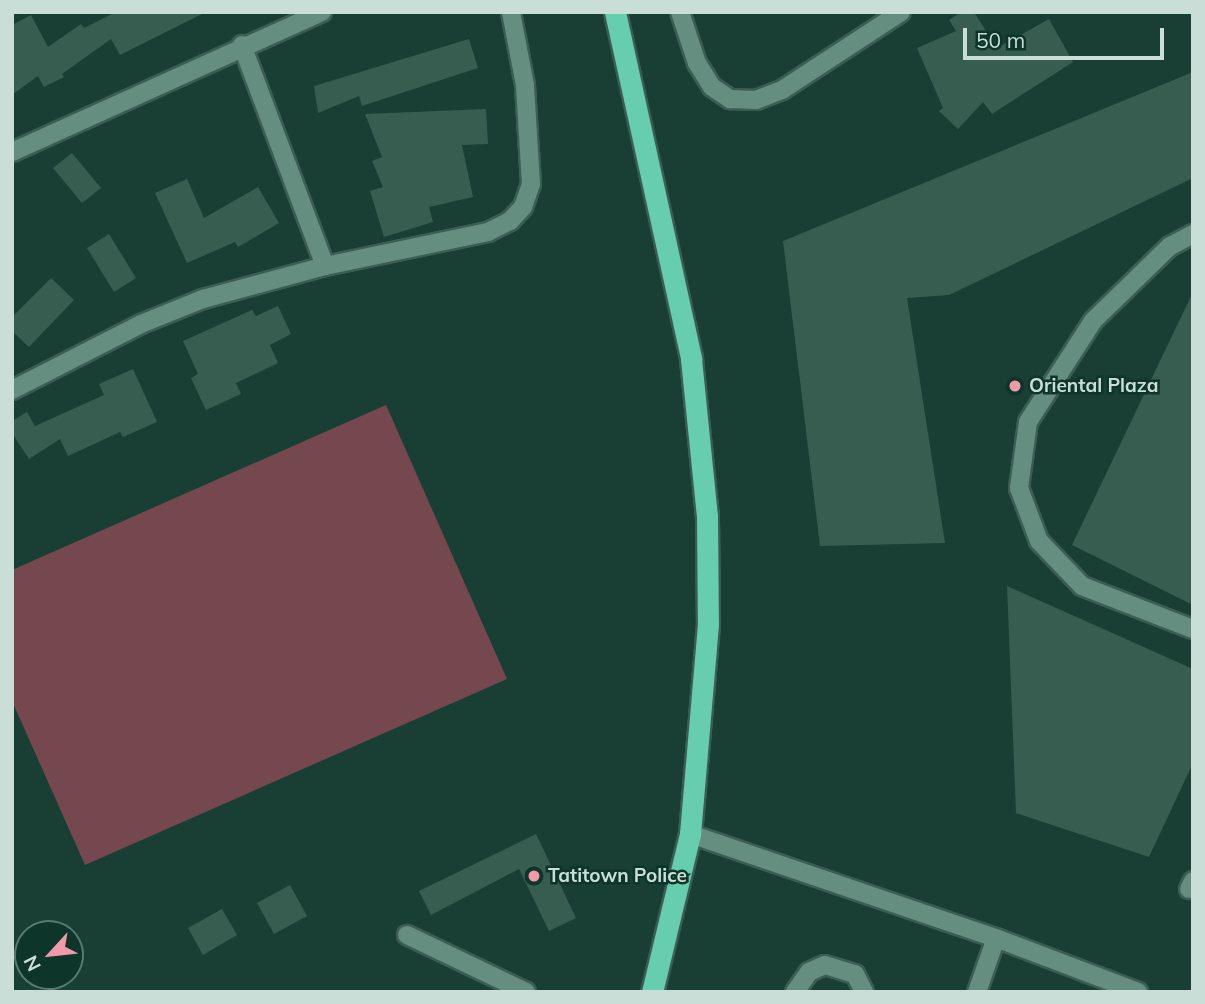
<!DOCTYPE html>
<style>
body{margin:0}
#map{position:relative;width:1205px;height:1004px;overflow:hidden;background:#193f34;font-family:Mulish,sans-serif}
div>[style]{position:absolute}
.green>*{inset:0;background:#75474f}
.building>*{inset:0;background:#365d50}
.roads{filter:drop-shadow(2px 0 #3c5d54) drop-shadow(-2px 0 #3c5d54) drop-shadow(0 2px #3c5d54) drop-shadow(0 -2px #3c5d54)}
.minor>*{height:18px;margin:-9px;padding:0 9px;transform-origin:9px;border-radius:9px;background:#668e80}
.highway>*{height:21px;margin:-10.5px;padding:0 10.5px;transform-origin:10.5px;border-radius:10.5px;background:#66ceaf}
.dots>*{width:19px;height:19px;translate:-50% -50%;box-sizing:border-box;border:4px solid #0d352a;border-radius:50%}
span{translate:-50% -50%;white-space:nowrap;text-align:center;line-height:1.15;-webkit-text-stroke:5px #0d352a;paint-order:stroke}
.poi-label{font-size:19px;color:#c9ded6;font-weight:700}
.left{translate:0 -50%;text-align:left}
.frame{position:absolute;inset:0;border:14px solid #c9ded6;pointer-events:none}
.north{position:absolute;left:14px;top:920px;width:70px;height:70px;box-sizing:border-box;background:#0d352a;border:2px solid #58796f;border-radius:50%;rotate:243deg;font-size:19px;font-weight:700;line-height:28px;text-align:center;color:#c9ded6}
.north::after{content:'';display:block;margin:auto;width:24px;height:32px;background:#f39aaa;clip-path:polygon(50% 0,100% 100%,50% 72%,0 100%)}
.scale{position:absolute;left:963px;top:28px;width:201px;height:32px;box-sizing:border-box;border:4px solid #c9ded6;border-top:0;padding-left:9px;font-size:21px;line-height:24px;white-space:nowrap;color:#c9ded6;-webkit-text-stroke:5px #0d352a;paint-order:stroke}
</style>
<div id="map">
<div class="green">
<div style="clip-path:polygon(386px 405px,507px 679px,85px 865px,12px 701px,12px 570px)"></div>
</div>
<div class="building">
<div style="clip-path:polygon(116px 12px,206px 12px,120px 55px,111px 39px,62px 74px,64px 77px,44px 87px,38px 76px,12px 95px,12px 25px,31px 15px,48px 47px,81px 24px,84px 28px)"></div>
<div style="clip-path:polygon(961px 12px,974px 12px,997px 48px,1049px 19px,1073px 62px,992px 114px,983px 102px,958px 129px,939px 111px,943px 108px,917px 48px,956px 31px,949px 20px)"></div>
<div style="clip-path:polygon(469px 39px,478px 68px,362px 106px,359px 96px,318px 113px,314px 86px)"></div>
<div style="clip-path:polygon(1193px 72px,1193px 178px,949px 295px,907px 298px,945px 543px,820px 546px,783px 241px)"></div>
<div style="clip-path:polygon(486px 109px,488px 144px,462px 145px,473px 197px,429px 207px,433px 222px,384px 237px,370px 191px,383px 187px,372px 161px,382px 157px,365px 114px)"></div>
<div style="clip-path:polygon(72px 153px,101px 188px,82px 203px,53px 168px)"></div>
<div style="clip-path:polygon(187px 179px,204px 218px,258px 187px,279px 223px,238px 247px,235px 242px,187px 263px,155px 193px)"></div>
<div style="clip-path:polygon(109px 234px,136px 278px,114px 292px,87px 248px)"></div>
<div style="clip-path:polygon(51px 278px,74px 300px,29px 347px,12px 331px,12px 317px)"></div>
<div style="clip-path:polygon(1193px 292px,1193px 605px,1072px 545px)"></div>
<div style="clip-path:polygon(278px 306px,291px 334px,270px 345px,278px 363px,236px 383px,241px 394px,206px 410px,191px 378px,198px 374px,183px 341px,252px 310px,256px 316px)"></div>
<div style="clip-path:polygon(133px 369px,157px 422px,123px 437px,120px 432px,68px 456px,60px 439px,29px 459px,12px 433px,12px 421px,27px 412px,35px 426px,104px 395px,99px 384px)"></div>
<div style="clip-path:polygon(1007px 586px,1193px 669px,1193px 763px,1149px 857px,1016px 813px)"></div>
<div style="clip-path:polygon(536px 834px,576px 918px,549px 931px,519px 869px,431px 915px,419px 891px)"></div>
<div style="clip-path:polygon(290px 885px,307px 916px,274px 934px,257px 903px)"></div>
<div style="clip-path:polygon(222px 909px,237px 935px,203px 955px,188px 928px)"></div>
</div>
<div class="roads">
<div class="minor">
<div style="left:680px;top:12px;width:54px;rotate:71.6deg"></div>
<div style="left:697px;top:63px;width:28px;rotate:58deg"></div>
<div style="left:712px;top:87px;width:22px;rotate:34deg"></div>
<div style="left:730px;top:99px;width:26px;rotate:2deg"></div>
<div style="left:756px;top:100px;width:28px;rotate:-21deg"></div>
<div style="left:782px;top:90px;width:142px;rotate:-33.2deg"></div>
<div style="left:242px;top:45px;width:236px;rotate:69.4deg"></div>
<div style="left:12px;top:152px;width:340px;rotate:-24.3deg"></div>
<div style="left:1193px;top:234px;width:26px;rotate:152deg"></div>
<div style="left:1170px;top:246px;width:107px;rotate:135.8deg"></div>
<div style="left:1093px;top:321px;width:120px;rotate:122.8deg"></div>
<div style="left:1028px;top:422px;width:67px;rotate:97.8deg"></div>
<div style="left:1019px;top:488px;width:57px;rotate:69.3deg"></div>
<div style="left:1039px;top:541px;width:62px;rotate:46.3deg"></div>
<div style="left:1082px;top:586px;width:119px;rotate:21.2deg"></div>
<div style="left:12px;top:390px;width:145px;rotate:-27.1deg"></div>
<div style="left:141px;top:324px;width:67px;rotate:-22deg"></div>
<div style="left:203px;top:299px;width:126px;rotate:-15.1deg"></div>
<div style="left:325px;top:266px;width:167px;rotate:-11.8deg"></div>
<div style="left:488px;top:232px;width:25px;rotate:-27deg"></div>
<div style="left:510px;top:221px;width:19px;rotate:-47deg"></div>
<div style="left:523px;top:207px;width:24px;rotate:-71deg"></div>
<div style="left:531px;top:184px;width:99px;rotate:-93.5deg"></div>
<div style="left:525px;top:85px;width:74px;rotate:-100.9deg"></div>
<div style="left:690px;top:834px;width:323px;rotate:18.8deg"></div>
<div style="left:996px;top:938px;width:152px;rotate:20.8deg"></div>
<div style="left:1189px;top:889px;width:9px;rotate:-63deg"></div>
<div style="left:407px;top:935px;width:132px;rotate:25.6deg"></div>
<div style="left:795px;top:992px;width:24px;rotate:-55deg"></div>
<div style="left:809px;top:972px;width:17px;rotate:-24deg"></div>
<div style="left:825px;top:965px;width:31px;rotate:17deg"></div>
<div style="left:855px;top:974px;width:20px;rotate:63deg"></div>
<div style="left:977px;top:992px;width:57px;rotate:-70.6deg"></div>
</div>
<div class="highway">
<div style="left:615px;top:12px;width:355px;rotate:77.6deg"></div>
<div style="left:691px;top:359px;width:158px;rotate:84.2deg"></div>
<div style="left:707px;top:516px;width:108px;rotate:89.5deg"></div>
<div style="left:708px;top:624px;width:211px;rotate:94.9deg"></div>
<div style="left:690px;top:834px;width:163px;rotate:103.5deg"></div>
</div>
</div>
<div class="dots">
<div style="left:1015px;top:386px;background:#f39aaa"></div>
<div style="left:534px;top:876px;background:#f39aaa"></div>
</div>
<div class="poi-label">
<span class="left" style="left:1029px;top:386px">Oriental Plaza</span>
<span class="left" style="left:548px;top:876px">Tatitown Police</span>
</div>
<div class="frame"></div>
<div class="north">N</div>
<div class="scale">50 m</div>
</div>
